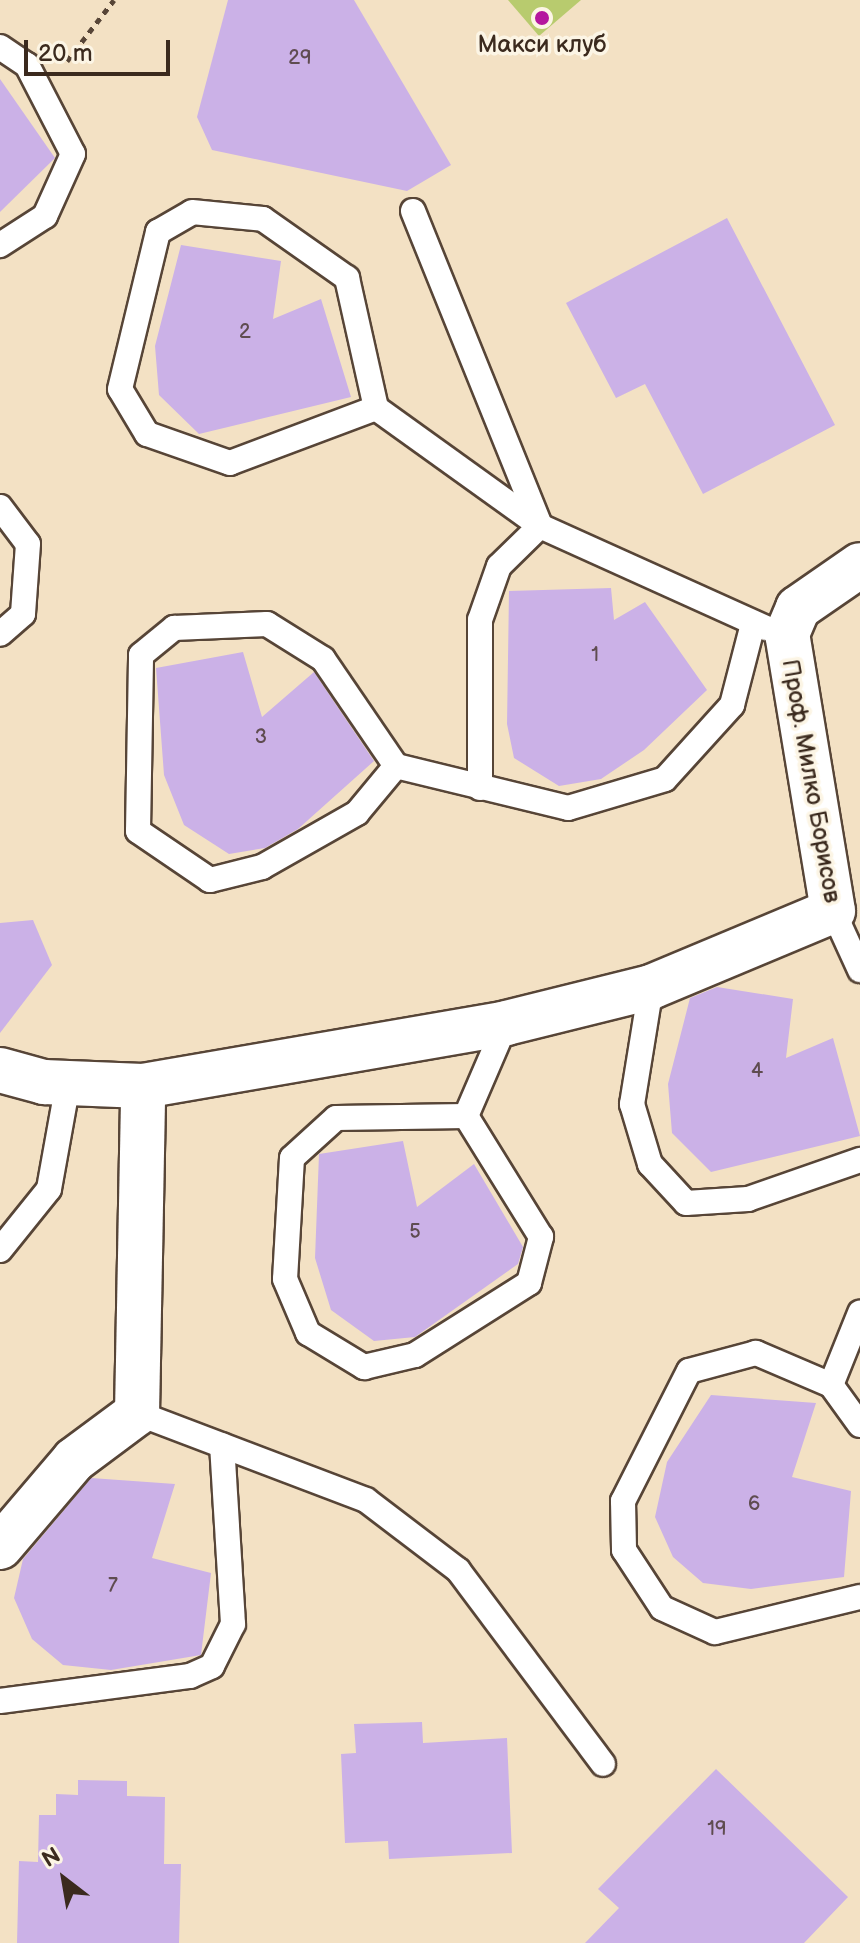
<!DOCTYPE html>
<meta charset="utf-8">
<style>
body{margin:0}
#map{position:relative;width:860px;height:1943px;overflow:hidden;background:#f3e1c4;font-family:"Balsamiq Sans",sans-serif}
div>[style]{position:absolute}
.green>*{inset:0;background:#b8cb6e}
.building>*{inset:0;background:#cbb1e7}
.path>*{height:5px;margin-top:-2.5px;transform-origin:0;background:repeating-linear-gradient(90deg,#574537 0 6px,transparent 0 12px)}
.roads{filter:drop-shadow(2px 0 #574537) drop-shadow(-2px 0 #574537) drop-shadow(0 2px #574537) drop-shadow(0 -2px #574537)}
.lane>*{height:24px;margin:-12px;padding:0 12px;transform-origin:12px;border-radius:12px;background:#fff}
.street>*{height:44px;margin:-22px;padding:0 22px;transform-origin:22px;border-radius:22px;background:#fff}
.dots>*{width:22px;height:22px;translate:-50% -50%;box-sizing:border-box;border:4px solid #fcf5e5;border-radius:50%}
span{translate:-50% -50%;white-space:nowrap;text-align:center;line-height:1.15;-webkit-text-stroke:7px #fcf5e5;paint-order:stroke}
.number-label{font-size:20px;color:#5f4c50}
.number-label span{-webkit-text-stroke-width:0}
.poi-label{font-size:24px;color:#3b2a1e}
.street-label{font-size:24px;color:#3b2a1e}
.north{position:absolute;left:24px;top:1839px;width:80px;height:80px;-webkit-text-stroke:6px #fcf5e5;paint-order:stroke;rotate:329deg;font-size:22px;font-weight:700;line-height:32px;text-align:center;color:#3b2a1e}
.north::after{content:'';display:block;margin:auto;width:28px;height:36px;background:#3b2a1e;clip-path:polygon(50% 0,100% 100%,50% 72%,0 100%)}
.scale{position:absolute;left:24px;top:40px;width:146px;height:36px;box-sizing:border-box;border:4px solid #3b2a1e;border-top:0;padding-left:10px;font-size:24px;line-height:28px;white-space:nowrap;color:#3b2a1e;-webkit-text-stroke:6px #fcf5e5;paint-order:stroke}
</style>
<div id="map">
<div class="green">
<div style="clip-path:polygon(508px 0,581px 0,539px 36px)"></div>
</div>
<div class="building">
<div style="clip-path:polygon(228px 0,354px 0,451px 165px,407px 191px,212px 150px,197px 117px)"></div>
<div style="clip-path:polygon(0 79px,55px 158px,0 212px)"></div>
<div style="clip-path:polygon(727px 218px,835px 425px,703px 494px,645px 384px,616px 398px,566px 303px)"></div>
<div style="clip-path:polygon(181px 245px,281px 261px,273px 319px,321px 299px,351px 397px,199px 434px,159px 395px,155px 346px)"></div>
<div style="clip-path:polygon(611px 588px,614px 620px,645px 602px,707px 690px,644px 750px,601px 779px,559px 786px,514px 758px,507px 724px,509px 591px)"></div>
<div style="clip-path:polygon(243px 652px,262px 717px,314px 672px,374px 761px,298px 829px,265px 848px,229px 854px,184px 825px,164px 775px,156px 668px)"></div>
<div style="clip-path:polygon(33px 920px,52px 965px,0 1033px,0 923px)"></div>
<div style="clip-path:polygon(717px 987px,793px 999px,786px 1058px,833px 1038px,860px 1136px,711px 1172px,672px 1133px,668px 1084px,690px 998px)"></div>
<div style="clip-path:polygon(403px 1141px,417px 1207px,474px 1164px,523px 1247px,518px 1264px,415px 1337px,374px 1341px,331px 1310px,315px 1258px,319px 1154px)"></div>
<div style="clip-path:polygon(711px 1395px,816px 1403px,792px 1477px,851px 1491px,844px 1577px,751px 1589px,703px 1583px,673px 1557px,655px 1517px,667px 1462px)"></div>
<div style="clip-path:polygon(91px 1478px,175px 1484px,152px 1558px,211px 1573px,201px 1655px,111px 1670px,63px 1665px,32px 1639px,14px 1598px,23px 1559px)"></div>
<div style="clip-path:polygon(422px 1722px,423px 1743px,507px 1738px,512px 1853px,389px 1859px,388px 1841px,345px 1843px,341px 1754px,356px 1753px,354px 1724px)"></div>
<div style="clip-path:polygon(716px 1769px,848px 1897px,804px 1943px,585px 1943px,619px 1908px,598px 1889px)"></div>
<div style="clip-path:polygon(78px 1780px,127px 1781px,127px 1796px,165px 1797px,164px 1864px,181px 1864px,179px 1943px,17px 1943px,19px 1861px,38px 1862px,39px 1815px,56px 1815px,56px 1794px,78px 1795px)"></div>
</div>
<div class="path">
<div style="left:67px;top:61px;width:77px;rotate:-52.4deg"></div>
</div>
<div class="roads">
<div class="lane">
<div style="left:0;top:47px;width:32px;rotate:34deg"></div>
<div style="left:27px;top:65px;width:100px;rotate:62.7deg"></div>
<div style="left:73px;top:154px;width:68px;rotate:114.3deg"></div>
<div style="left:45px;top:216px;width:54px;rotate:147.2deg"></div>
<div style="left:413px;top:211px;width:340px;rotate:68deg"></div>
<div style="left:540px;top:526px;width:57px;rotate:135.7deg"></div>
<div style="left:499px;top:566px;width:57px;rotate:109.4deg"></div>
<div style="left:480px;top:620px;width:168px;rotate:90deg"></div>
<div style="left:376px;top:408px;width:156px;rotate:159.4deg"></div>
<div style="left:230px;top:463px;width:88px;rotate:-160.7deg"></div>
<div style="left:147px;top:434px;width:52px;rotate:-121deg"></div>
<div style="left:120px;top:389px;width:162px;rotate:-76.4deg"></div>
<div style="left:158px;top:232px;width:39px;rotate:-30deg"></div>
<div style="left:192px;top:212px;width:71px;rotate:5.6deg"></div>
<div style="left:263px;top:219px;width:103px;rotate:35.1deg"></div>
<div style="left:347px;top:278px;width:133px;rotate:77.4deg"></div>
<div style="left:376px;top:408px;width:202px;rotate:35.7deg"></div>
<div style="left:540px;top:526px;width:248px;rotate:24.3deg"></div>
<div style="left:0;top:507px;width:46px;rotate:52.9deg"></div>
<div style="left:28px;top:544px;width:70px;rotate:94.1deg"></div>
<div style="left:23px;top:614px;width:30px;rotate:139deg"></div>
<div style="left:396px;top:766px;width:61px;rotate:129.7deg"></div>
<div style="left:357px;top:813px;width:109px;rotate:150.4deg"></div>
<div style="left:262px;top:867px;width:54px;rotate:166deg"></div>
<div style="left:210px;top:880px;width:87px;rotate:-145.8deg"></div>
<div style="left:138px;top:831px;width:176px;rotate:-89deg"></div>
<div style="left:141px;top:655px;width:43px;rotate:-39.3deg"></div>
<div style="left:174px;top:628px;width:93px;rotate:-2.5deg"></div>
<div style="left:267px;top:624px;width:66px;rotate:32deg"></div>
<div style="left:323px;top:659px;width:130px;rotate:55.7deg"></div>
<div style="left:396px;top:766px;width:177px;rotate:13.7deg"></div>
<div style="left:568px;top:808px;width:101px;rotate:-16.6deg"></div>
<div style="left:665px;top:779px;width:100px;rotate:-47.8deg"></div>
<div style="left:732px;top:705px;width:84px;rotate:-75.5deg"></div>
<div style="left:833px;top:911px;width:65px;rotate:65.4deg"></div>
<div style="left:651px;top:987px;width:119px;rotate:99.2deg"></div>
<div style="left:632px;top:1104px;width:63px;rotate:73.3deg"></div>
<div style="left:650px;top:1164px;width:53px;rotate:47.3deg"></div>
<div style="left:686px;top:1203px;width:62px;rotate:-3.7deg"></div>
<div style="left:748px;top:1199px;width:119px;rotate:-19.2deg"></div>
<div style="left:466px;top:1116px;width:130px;rotate:179.1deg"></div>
<div style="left:336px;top:1118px;width:59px;rotate:137.7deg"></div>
<div style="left:292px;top:1158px;width:121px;rotate:93.3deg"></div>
<div style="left:285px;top:1279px;width:59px;rotate:66.9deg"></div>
<div style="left:308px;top:1333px;width:66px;rotate:31.3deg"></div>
<div style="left:364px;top:1367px;width:52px;rotate:-13.2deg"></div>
<div style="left:415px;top:1355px;width:135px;rotate:-32.3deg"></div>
<div style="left:529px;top:1283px;width:48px;rotate:-75.4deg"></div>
<div style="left:541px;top:1237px;width:142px;rotate:-121.8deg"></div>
<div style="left:466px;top:1116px;width:101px;rotate:-66.7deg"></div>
<div style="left:0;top:1250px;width:78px;rotate:-51.2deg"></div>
<div style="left:49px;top:1189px;width:108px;rotate:-79.8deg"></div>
<div style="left:831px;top:1385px;width:78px;rotate:-68.1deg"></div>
<div style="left:137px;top:1413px;width:245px;rotate:20.8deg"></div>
<div style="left:366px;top:1500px;width:116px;rotate:37.3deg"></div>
<div style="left:458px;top:1570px;width:242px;rotate:53.2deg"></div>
<div style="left:860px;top:1425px;width:49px;rotate:-125.9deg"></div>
<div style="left:831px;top:1385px;width:82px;rotate:-156.9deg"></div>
<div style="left:756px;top:1353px;width:69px;rotate:165deg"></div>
<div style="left:689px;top:1371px;width:146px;rotate:116.9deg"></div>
<div style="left:623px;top:1501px;width:49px;rotate:88.8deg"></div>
<div style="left:624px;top:1550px;width:69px;rotate:56.8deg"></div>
<div style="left:662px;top:1608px;width:58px;rotate:24.4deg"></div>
<div style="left:715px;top:1632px;width:149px;rotate:-13.6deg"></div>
<div style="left:0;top:1701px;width:192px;rotate:-7.5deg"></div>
<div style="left:190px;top:1676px;width:24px;rotate:-24deg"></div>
<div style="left:212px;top:1666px;width:47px;rotate:-63.4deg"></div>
<div style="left:233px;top:1624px;width:179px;rotate:-93.5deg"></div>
</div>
<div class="street">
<div style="left:0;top:1070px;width:46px;rotate:15.3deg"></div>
<div style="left:44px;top:1082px;width:99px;rotate:2.3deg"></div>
<div style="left:143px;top:1086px;width:368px;rotate:-9.8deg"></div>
<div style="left:506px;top:1023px;width:149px;rotate:-13.9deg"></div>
<div style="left:651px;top:987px;width:197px;rotate:-22.7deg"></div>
<div style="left:833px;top:911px;width:281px;rotate:-99.4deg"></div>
<div style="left:787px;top:634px;width:28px;rotate:-67deg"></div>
<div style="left:798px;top:608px;width:75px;rotate:-34.7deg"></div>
<div style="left:0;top:1547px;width:114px;rotate:-49.6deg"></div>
<div style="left:74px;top:1460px;width:79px;rotate:-36.7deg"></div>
<div style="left:137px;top:1413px;width:327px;rotate:-88.9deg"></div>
</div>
</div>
<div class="dots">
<div style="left:542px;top:18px;background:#b5179e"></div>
</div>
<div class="number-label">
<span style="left:300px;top:58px">29</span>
<span style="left:245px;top:332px">2</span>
<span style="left:595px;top:655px">1</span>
<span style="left:261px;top:737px">3</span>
<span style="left:757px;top:1071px">4</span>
<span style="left:415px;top:1232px">5</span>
<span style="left:754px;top:1504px">6</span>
<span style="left:113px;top:1586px">7</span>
<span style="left:717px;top:1829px">19</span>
</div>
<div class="poi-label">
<span style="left:542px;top:45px">Макси клуб</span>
</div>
<div class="street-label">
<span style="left:811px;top:781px;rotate:80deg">Проф. Милко Борисов</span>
</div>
<div class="north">N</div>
<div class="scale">20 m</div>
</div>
